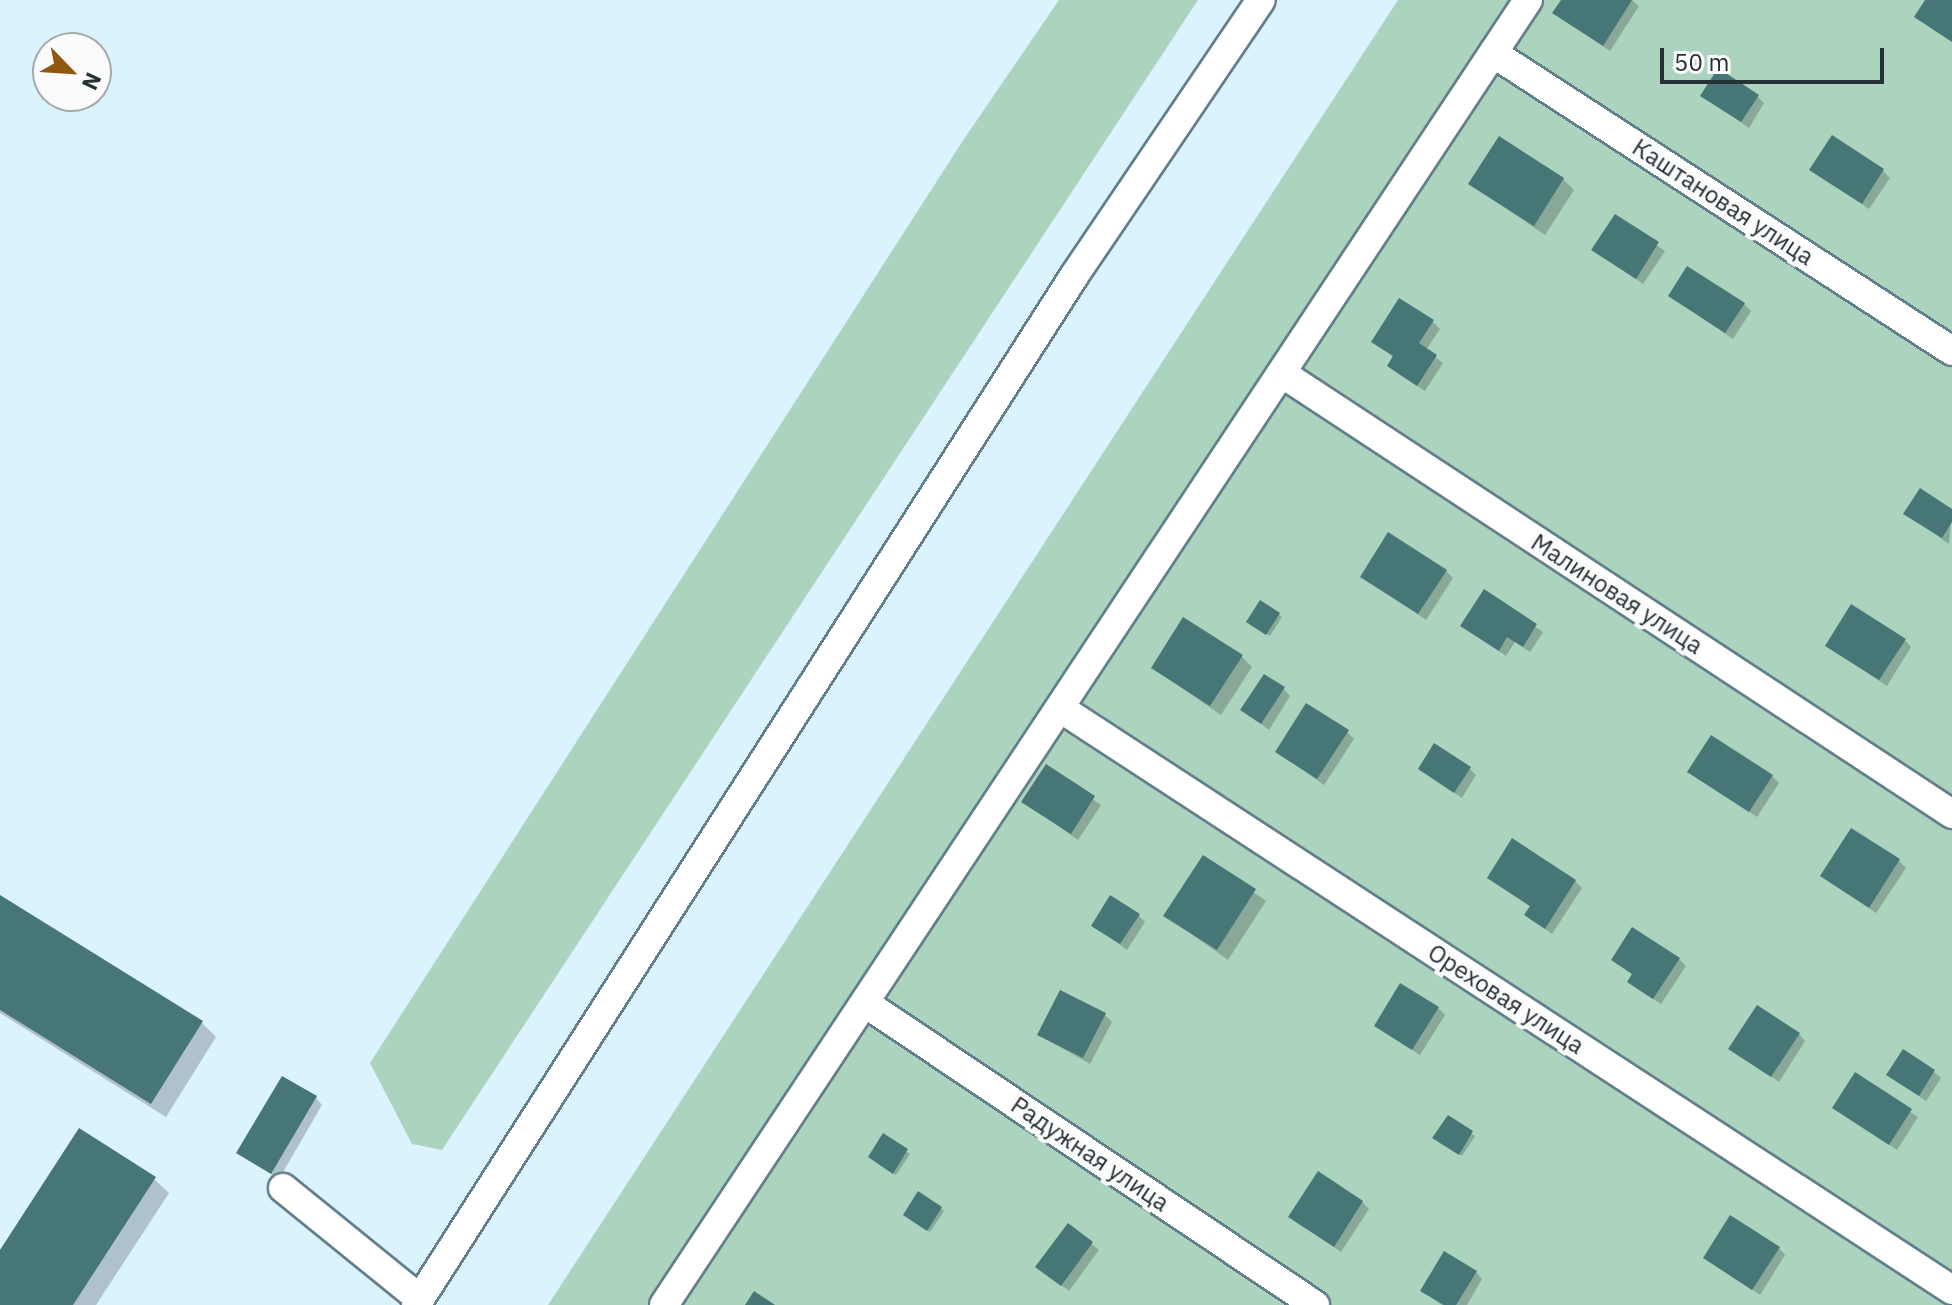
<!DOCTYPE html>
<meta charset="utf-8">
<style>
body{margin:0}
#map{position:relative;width:1952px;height:1305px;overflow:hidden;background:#dbf3fe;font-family:"IBM Plex Sans",sans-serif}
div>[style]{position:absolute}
.green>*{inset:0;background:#acd3be}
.shadow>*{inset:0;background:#0003}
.building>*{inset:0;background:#467675}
.roads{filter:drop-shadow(2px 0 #637f8b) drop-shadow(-2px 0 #637f8b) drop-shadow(0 2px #637f8b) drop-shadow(0 -2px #637f8b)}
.minor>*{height:28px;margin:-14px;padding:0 14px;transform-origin:14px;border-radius:14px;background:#fff}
span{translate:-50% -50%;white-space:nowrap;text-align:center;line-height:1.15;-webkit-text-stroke:8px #fbfbfb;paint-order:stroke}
.street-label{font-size:24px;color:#253136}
.north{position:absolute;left:32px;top:32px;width:80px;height:80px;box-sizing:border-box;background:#fbfbfb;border:2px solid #a5aaac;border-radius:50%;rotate:115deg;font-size:22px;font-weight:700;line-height:32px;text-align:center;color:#253136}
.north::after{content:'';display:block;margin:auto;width:28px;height:36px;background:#905711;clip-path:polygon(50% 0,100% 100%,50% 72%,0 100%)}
.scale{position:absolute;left:1660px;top:48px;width:224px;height:36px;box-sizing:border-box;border:4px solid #253136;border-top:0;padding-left:10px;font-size:24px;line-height:28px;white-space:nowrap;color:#253136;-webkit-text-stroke:6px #fbfbfb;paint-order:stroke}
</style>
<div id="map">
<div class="green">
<div style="clip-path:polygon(1059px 0,1198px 0,442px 1150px,412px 1144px,370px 1063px,962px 142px)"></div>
<div style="clip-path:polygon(1398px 0,1517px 0,662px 1305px,548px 1305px)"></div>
<div style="clip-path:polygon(1536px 0,1952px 0,1952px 1305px,681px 1305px)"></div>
</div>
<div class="shadow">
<div style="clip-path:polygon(1563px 0,1632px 0,1639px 6px,1610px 51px,1555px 13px)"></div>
<div style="clip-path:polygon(1703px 96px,1758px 97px,1764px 103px,1749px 128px)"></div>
<div style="clip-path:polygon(1812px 170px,1883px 171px,1890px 178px,1869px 209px)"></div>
<div style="clip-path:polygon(1563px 179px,1574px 190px,1545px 235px,1470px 184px)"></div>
<div style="clip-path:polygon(1615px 216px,1665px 251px,1643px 284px,1594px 250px)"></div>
<div style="clip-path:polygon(1670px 296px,1744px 304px,1751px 311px,1733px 339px)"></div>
<div style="clip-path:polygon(1433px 322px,1440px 329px,1426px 350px,1443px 363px,1425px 391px,1397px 373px,1390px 366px,1395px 358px,1374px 342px)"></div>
<div style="clip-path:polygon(1952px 511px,1949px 544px,1906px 514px)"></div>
<div style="clip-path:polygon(1446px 571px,1453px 578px,1426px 620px,1362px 576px)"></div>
<div style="clip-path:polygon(1484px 592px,1543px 632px,1530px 652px,1515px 642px,1506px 656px,1462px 626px)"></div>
<div style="clip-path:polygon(1261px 603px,1282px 617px,1270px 636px,1251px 624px)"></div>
<div style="clip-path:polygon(1905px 640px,1911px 647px,1887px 686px,1827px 646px)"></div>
<div style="clip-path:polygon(1241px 656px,1252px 667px,1221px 715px,1153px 668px)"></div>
<div style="clip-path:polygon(1284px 689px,1290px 696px,1269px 730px,1242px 710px)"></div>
<div style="clip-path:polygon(1347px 732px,1354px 739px,1324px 785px,1277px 752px)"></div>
<div style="clip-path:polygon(1046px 767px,1101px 805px,1078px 840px,1024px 802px)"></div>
<div style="clip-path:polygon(1420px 769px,1470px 769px,1476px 775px,1462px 798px)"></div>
<div style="clip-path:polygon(1689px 771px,1772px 776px,1779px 783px,1757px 817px)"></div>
<div style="clip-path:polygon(1204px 857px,1266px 901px,1228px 960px,1166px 916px)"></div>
<div style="clip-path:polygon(1899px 861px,1906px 868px,1876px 913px,1822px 875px)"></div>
<div style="clip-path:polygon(1489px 878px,1575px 881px,1582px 888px,1552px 934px,1526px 915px,1531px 907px)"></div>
<div style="clip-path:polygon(0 897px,202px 1023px,216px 1037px,166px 1117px,0 1013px)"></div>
<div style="clip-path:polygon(1138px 915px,1145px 922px,1127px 950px,1093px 925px)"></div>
<div style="clip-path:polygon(1679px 959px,1686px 966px,1661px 1004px,1636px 988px,1629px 982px,1634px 975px,1613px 960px)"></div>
<div style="clip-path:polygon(1438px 1008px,1445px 1015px,1420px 1055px,1376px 1026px)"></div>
<div style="clip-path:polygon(1105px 1015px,1112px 1022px,1090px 1064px,1039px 1035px)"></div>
<div style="clip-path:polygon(1799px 1034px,1805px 1041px,1779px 1082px,1731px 1049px)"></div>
<div style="clip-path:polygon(1934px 1072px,1941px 1078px,1926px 1101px,1888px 1075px)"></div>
<div style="clip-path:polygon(1855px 1075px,1918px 1117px,1897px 1150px,1834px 1107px)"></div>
<div style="clip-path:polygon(316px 1098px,322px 1105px,279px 1179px,239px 1153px)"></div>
<div style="clip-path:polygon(1448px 1117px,1475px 1136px,1462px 1156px,1438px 1140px)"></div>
<div style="clip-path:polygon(884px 1136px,910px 1154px,896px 1175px,873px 1160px)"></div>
<div style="clip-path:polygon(154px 1179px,169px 1193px,96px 1305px,0 1305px,0 1254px)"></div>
<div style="clip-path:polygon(1362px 1202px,1369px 1209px,1341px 1252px,1291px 1217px)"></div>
<div style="clip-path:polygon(941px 1208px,944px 1211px,930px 1232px,908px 1218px)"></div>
<div style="clip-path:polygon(1068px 1226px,1099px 1250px,1069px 1291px,1045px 1273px)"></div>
<div style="clip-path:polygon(1779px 1248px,1785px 1255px,1760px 1295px,1705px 1258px)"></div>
<div style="clip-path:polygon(1476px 1272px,1482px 1279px,1467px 1305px,1442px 1305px,1422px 1291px)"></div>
</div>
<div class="building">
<div style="clip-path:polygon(1561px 0,1632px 0,1603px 46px,1552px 13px)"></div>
<div style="clip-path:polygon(1925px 0,1952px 0,1952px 42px,1914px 17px)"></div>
<div style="clip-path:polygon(1718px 68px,1759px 95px,1741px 122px,1700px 96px)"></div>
<div style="clip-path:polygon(1832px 135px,1884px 169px,1862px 204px,1809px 170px)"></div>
<div style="clip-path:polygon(1499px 136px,1564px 178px,1534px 226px,1468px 184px)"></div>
<div style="clip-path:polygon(1615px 214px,1659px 242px,1636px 279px,1591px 250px)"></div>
<div style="clip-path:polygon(1687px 266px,1745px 303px,1725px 333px,1668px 296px)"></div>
<div style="clip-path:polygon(1399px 298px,1434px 320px,1419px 343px,1437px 355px,1417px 386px,1387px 366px,1393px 356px,1371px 342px)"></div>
<div style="clip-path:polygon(1920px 488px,1952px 509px,1952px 522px,1942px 538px,1903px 514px)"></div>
<div style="clip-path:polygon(1388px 532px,1447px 570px,1418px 614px,1360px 577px)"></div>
<div style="clip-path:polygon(1484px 589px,1537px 624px,1523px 647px,1507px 637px,1499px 651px,1460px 626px)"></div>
<div style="clip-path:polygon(1260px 600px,1280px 613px,1266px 635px,1246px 622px)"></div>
<div style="clip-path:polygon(1851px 604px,1906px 639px,1879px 680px,1825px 646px)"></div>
<div style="clip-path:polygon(1183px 617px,1243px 655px,1210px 706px,1151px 668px)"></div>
<div style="clip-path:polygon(1264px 674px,1285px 687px,1261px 724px,1240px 710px)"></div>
<div style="clip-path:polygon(1306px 703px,1349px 730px,1317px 779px,1275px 752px)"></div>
<div style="clip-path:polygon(1711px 735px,1773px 775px,1749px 812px,1687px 772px)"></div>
<div style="clip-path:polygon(1434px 743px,1471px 767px,1454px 793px,1418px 769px)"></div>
<div style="clip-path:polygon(1046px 764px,1095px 796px,1071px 834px,1021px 802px)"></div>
<div style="clip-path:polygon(1851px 828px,1900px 859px,1869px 908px,1820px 876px)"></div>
<div style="clip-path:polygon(1512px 838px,1576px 880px,1545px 929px,1524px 915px,1530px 906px,1487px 878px)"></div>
<div style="clip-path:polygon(1203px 855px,1256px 889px,1217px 950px,1163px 916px)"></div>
<div style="clip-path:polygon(0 895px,203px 1021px,151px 1104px,0 1010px)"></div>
<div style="clip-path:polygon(1110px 895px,1140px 914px,1120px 944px,1091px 926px)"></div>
<div style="clip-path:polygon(1632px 927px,1680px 958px,1653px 999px,1627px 982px,1632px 974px,1611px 960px)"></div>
<div style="clip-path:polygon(1400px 983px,1439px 1007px,1412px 1050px,1374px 1026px)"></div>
<div style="clip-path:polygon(1060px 990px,1106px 1013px,1083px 1058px,1037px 1035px)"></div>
<div style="clip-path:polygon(1757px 1005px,1800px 1033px,1771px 1077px,1728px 1049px)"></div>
<div style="clip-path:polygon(1903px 1049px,1935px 1070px,1919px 1096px,1886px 1075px)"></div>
<div style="clip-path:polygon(1855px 1072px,1912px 1109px,1889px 1145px,1832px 1108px)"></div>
<div style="clip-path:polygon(282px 1076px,317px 1096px,271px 1174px,236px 1153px)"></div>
<div style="clip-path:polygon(1448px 1115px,1473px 1131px,1459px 1155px,1432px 1138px)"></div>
<div style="clip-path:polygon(79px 1128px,156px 1177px,73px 1305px,0 1305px,0 1250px)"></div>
<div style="clip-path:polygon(883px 1133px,908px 1149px,893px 1174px,868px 1157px)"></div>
<div style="clip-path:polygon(1318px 1171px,1363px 1201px,1334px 1247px,1288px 1217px)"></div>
<div style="clip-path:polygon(918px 1191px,942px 1207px,927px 1231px,903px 1215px)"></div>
<div style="clip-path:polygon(1730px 1215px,1780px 1247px,1752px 1290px,1703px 1258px)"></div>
<div style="clip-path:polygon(1068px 1223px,1093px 1242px,1061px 1286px,1035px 1267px)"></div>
<div style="clip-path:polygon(1444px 1251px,1477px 1271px,1456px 1305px,1444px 1305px,1420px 1291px)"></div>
<div style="clip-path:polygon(754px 1291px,775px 1305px,745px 1305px)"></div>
</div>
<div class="roads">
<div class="minor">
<div style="left:1493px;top:53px;width:547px;rotate:32.99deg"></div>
<div style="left:1283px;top:374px;width:801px;rotate:33.33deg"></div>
<div style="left:1060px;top:708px;width:1065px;rotate:33.12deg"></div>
<div style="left:865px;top:1003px;width:542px;rotate:33.87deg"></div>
<div style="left:283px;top:1188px;width:176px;rotate:39deg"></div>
<div style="left:416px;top:1305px;width:1221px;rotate:-57.4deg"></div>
<div style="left:1074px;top:276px;width:333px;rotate:-55.9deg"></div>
<div style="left:664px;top:1305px;width:1565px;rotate:-56.49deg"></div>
</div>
</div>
<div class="street-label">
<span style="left:1723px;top:202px;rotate:33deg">Каштановая улица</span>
<span style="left:1617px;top:594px;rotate:33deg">Малиновая улица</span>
<span style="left:1506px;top:999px;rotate:33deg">Ореховая улица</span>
<span style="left:1090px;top:1154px;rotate:34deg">Радужная улица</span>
</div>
<div class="north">N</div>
<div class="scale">50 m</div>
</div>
